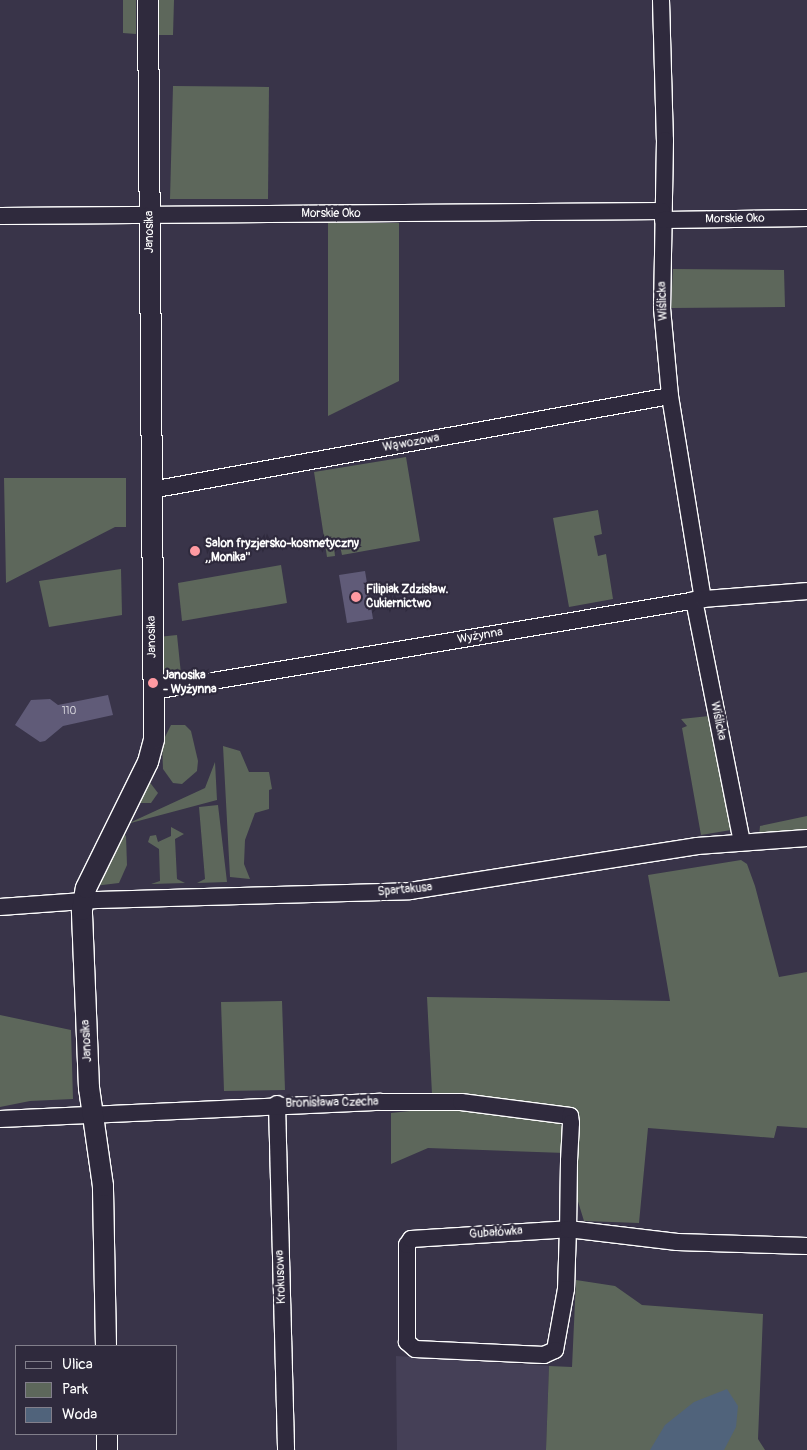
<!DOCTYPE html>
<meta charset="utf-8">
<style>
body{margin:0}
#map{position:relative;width:807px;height:1450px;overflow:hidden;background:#393449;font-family:Pangolin,sans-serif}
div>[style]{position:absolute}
.built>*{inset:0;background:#454057}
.green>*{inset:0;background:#5d675b}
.water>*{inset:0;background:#50637b}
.building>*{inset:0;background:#605b78}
.roads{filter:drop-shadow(1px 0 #fff) drop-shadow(-1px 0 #fff) drop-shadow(0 1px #fff) drop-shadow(0 -1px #fff)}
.minor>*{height:16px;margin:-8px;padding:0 8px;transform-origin:8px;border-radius:8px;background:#2f2a3d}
.tertiary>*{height:20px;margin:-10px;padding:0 10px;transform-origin:10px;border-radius:10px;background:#2f2a3d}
.dots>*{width:14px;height:14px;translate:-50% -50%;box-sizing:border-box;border:2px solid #2f2a3d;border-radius:50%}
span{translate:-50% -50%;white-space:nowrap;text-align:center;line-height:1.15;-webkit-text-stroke:4.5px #2f2a3d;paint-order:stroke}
.number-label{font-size:10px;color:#d7d6dd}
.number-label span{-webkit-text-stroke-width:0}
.street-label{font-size:12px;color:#fff}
.poi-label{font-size:12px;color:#fff;font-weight:700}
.left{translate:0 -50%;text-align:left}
.legend{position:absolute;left:15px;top:1345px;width:162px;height:90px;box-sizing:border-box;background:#2f2a3d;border:1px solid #827f8b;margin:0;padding:6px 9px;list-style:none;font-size:15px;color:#fff}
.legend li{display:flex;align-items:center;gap:10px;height:25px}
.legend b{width:25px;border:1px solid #827f8b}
</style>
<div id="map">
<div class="built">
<div style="clip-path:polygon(396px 1356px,549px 1366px,546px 1450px,397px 1450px)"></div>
</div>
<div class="green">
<div style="clip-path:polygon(123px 0,136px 0,136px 34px,123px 33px)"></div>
<div style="clip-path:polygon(154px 0,174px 0,173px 35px,154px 35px)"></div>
<div style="clip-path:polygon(173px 86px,269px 87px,268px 199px,170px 199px)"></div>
<div style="clip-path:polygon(328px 223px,399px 223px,399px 381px,328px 416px)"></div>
<div style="clip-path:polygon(673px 269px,784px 270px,785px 307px,671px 308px)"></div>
<div style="clip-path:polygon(406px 457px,420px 541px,342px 555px,340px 546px,334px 546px,335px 556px,327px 557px,314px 472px)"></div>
<div style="clip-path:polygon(4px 478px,126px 478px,126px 527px,115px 527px,6px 583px)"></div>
<div style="clip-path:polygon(598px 510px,602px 534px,594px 536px,598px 556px,606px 554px,613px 599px,569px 607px,553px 518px)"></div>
<div style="clip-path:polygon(281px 565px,287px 603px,182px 621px,178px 583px)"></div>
<div style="clip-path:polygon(121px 569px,122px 615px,49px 627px,39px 581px)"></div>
<div style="clip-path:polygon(177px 635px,181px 674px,170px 676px,162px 670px,158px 637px)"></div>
<div style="clip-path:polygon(709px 716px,731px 830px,701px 835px,682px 728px,687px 726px,681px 719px)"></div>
<div style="clip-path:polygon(171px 725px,185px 725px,191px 731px,198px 761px,197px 771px,182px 784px,173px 783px,163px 769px,162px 743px)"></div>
<div style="clip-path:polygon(223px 746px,240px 751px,249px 772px,269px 772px,272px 789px,269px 790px,269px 809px,255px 813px,245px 840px,244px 864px,250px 879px,230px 877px)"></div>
<div style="clip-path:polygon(215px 762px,217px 800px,127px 824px,205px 788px)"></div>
<div style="clip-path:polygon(148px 780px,158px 793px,151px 803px,141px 803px,138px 801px)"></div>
<div style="clip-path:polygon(218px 805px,227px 882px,197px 883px,205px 879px,199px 807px)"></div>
<div style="clip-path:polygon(807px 816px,807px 835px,759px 836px,760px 826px)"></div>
<div style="clip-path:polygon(171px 827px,184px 834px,175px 839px,177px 879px,185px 883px,151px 884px,160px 881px,159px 849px,148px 842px,150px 836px,156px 835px,158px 842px,171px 836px)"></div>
<div style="clip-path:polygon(122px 833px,126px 836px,127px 865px,119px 883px,94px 886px)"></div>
<div style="clip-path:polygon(741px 860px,747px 864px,755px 886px,779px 977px,807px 972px,807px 1128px,777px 1126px,774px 1138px,648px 1128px,639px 1223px,584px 1221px,576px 1195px,578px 1113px,572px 1109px,432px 1094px,427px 997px,670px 1001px,648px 875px)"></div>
<div style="clip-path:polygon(282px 1001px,285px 1090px,224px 1091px,221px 1002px)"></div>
<div style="clip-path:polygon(0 1015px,71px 1030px,73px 1099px,30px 1101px,0 1107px)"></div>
<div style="clip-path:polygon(447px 1107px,557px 1120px,565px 1130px,565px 1153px,428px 1148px,391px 1164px,391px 1113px)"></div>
<div style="clip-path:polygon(576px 1280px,615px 1286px,642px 1305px,763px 1314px,758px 1439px,765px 1450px,546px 1450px,549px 1366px,572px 1367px)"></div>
</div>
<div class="water">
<div style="clip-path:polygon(727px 1389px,738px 1406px,736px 1427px,724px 1450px,650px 1450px,665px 1425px,694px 1402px)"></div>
</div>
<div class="building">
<div style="clip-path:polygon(365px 571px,373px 619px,347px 623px,339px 575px)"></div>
<div style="clip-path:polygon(108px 695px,113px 715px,63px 726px,45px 741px,40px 742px,15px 725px,31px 700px,50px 699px,58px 705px)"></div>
</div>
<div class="roads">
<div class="minor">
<div style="left:661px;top:0;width:140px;rotate:88.4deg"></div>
<div style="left:665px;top:140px;width:168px;rotate:91deg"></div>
<div style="left:662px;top:308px;width:88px;rotate:84.8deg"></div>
<div style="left:670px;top:396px;width:206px;rotate:80.8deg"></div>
<div style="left:0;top:216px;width:662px;rotate:-0.43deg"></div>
<div style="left:663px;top:220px;width:144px;rotate:-0.8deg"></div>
<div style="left:151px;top:490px;width:527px;rotate:-10.27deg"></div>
<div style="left:694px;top:600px;width:247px;rotate:78.8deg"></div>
<div style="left:153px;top:691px;width:558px;rotate:-9.5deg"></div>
<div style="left:703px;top:599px;width:104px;rotate:-4.4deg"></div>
<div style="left:0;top:907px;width:97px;rotate:-4.1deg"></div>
<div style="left:97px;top:900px;width:313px;rotate:-1.6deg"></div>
<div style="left:410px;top:891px;width:291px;rotate:-8.9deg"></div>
<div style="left:697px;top:846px;width:110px;rotate:-4.2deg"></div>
<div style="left:277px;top:1104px;width:346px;rotate:88.5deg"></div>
<div style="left:0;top:1119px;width:381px;rotate:-2.6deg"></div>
<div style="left:381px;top:1102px;width:80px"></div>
<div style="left:461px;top:1102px;width:110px;rotate:7.3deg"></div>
<div style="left:570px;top:1116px;width:7px;rotate:82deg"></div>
<div style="left:571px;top:1123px;width:38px;rotate:93deg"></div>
<div style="left:569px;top:1161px;width:68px;rotate:90.8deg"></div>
<div style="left:568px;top:1229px;width:60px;rotate:91.9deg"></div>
<div style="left:566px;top:1289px;width:62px;rotate:100.2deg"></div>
<div style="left:555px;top:1350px;width:12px;rotate:156deg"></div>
<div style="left:544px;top:1355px;width:129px;rotate:-177.3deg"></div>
<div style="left:415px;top:1349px;width:11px;rotate:-139deg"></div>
<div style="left:407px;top:1342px;width:97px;rotate:-90deg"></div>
<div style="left:407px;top:1245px;width:7px;rotate:-56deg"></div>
<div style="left:411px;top:1239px;width:157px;rotate:-3.6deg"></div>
<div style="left:568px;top:1229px;width:110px;rotate:6.8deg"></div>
<div style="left:677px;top:1242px;width:130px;rotate:1.8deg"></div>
</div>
<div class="tertiary">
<div style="left:106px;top:1346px;width:160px;rotate:-91.1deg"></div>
<div style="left:103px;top:1186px;width:99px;rotate:-98.1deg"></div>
<div style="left:89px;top:1088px;width:178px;rotate:-92.3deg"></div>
<div style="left:82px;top:910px;width:22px;rotate:-80deg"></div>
<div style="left:86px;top:888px;width:140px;rotate:-63.8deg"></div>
<div style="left:148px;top:762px;width:24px;rotate:-75deg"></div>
<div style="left:154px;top:739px;width:739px;rotate:-90.47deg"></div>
<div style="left:107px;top:1434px;width:16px;rotate:90deg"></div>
</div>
</div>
<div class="dots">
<div style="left:195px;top:551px;background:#ff9aa2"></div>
<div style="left:356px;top:597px;background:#ff9aa2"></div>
<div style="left:153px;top:683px;background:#ff9aa2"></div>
</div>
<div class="number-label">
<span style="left:69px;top:712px">110</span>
</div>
<div class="street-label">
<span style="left:331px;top:214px">Morskie Oko</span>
<span style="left:735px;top:219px;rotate:-1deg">Morskie Oko</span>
<span style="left:150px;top:232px;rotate:-90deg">Janosika</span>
<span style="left:663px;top:301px;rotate:-92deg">Wiślicka</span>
<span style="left:411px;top:443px;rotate:-10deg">Wąwozowa</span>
<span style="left:480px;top:636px;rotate:-10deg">Wyżynna</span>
<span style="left:152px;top:637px;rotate:-91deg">Janosika</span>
<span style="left:718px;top:721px;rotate:79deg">Wiślicka</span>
<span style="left:405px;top:890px;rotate:-5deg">Spartakusa</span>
<span style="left:87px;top:1041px;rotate:-93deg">Janosika</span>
<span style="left:332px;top:1103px;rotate:-1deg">Bronisława Czecha</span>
<span style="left:496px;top:1233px;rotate:-4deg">Gubałówka</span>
<span style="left:281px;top:1277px;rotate:-92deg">Krokusowa</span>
</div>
<div class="poi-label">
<span class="left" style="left:205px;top:551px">Salon fryzjersko-kosmetyczny<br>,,Monika''</span>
<span class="left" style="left:366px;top:597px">Filipiak Zdzisław.<br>Cukiernictwo</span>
<span class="left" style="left:163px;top:683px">Janosika<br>- Wyżynna</span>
</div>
<ul class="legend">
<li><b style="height:6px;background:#2f2a3d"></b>Ulica</li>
<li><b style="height:14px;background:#5d675b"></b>Park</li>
<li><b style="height:14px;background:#50637b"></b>Woda</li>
</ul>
</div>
